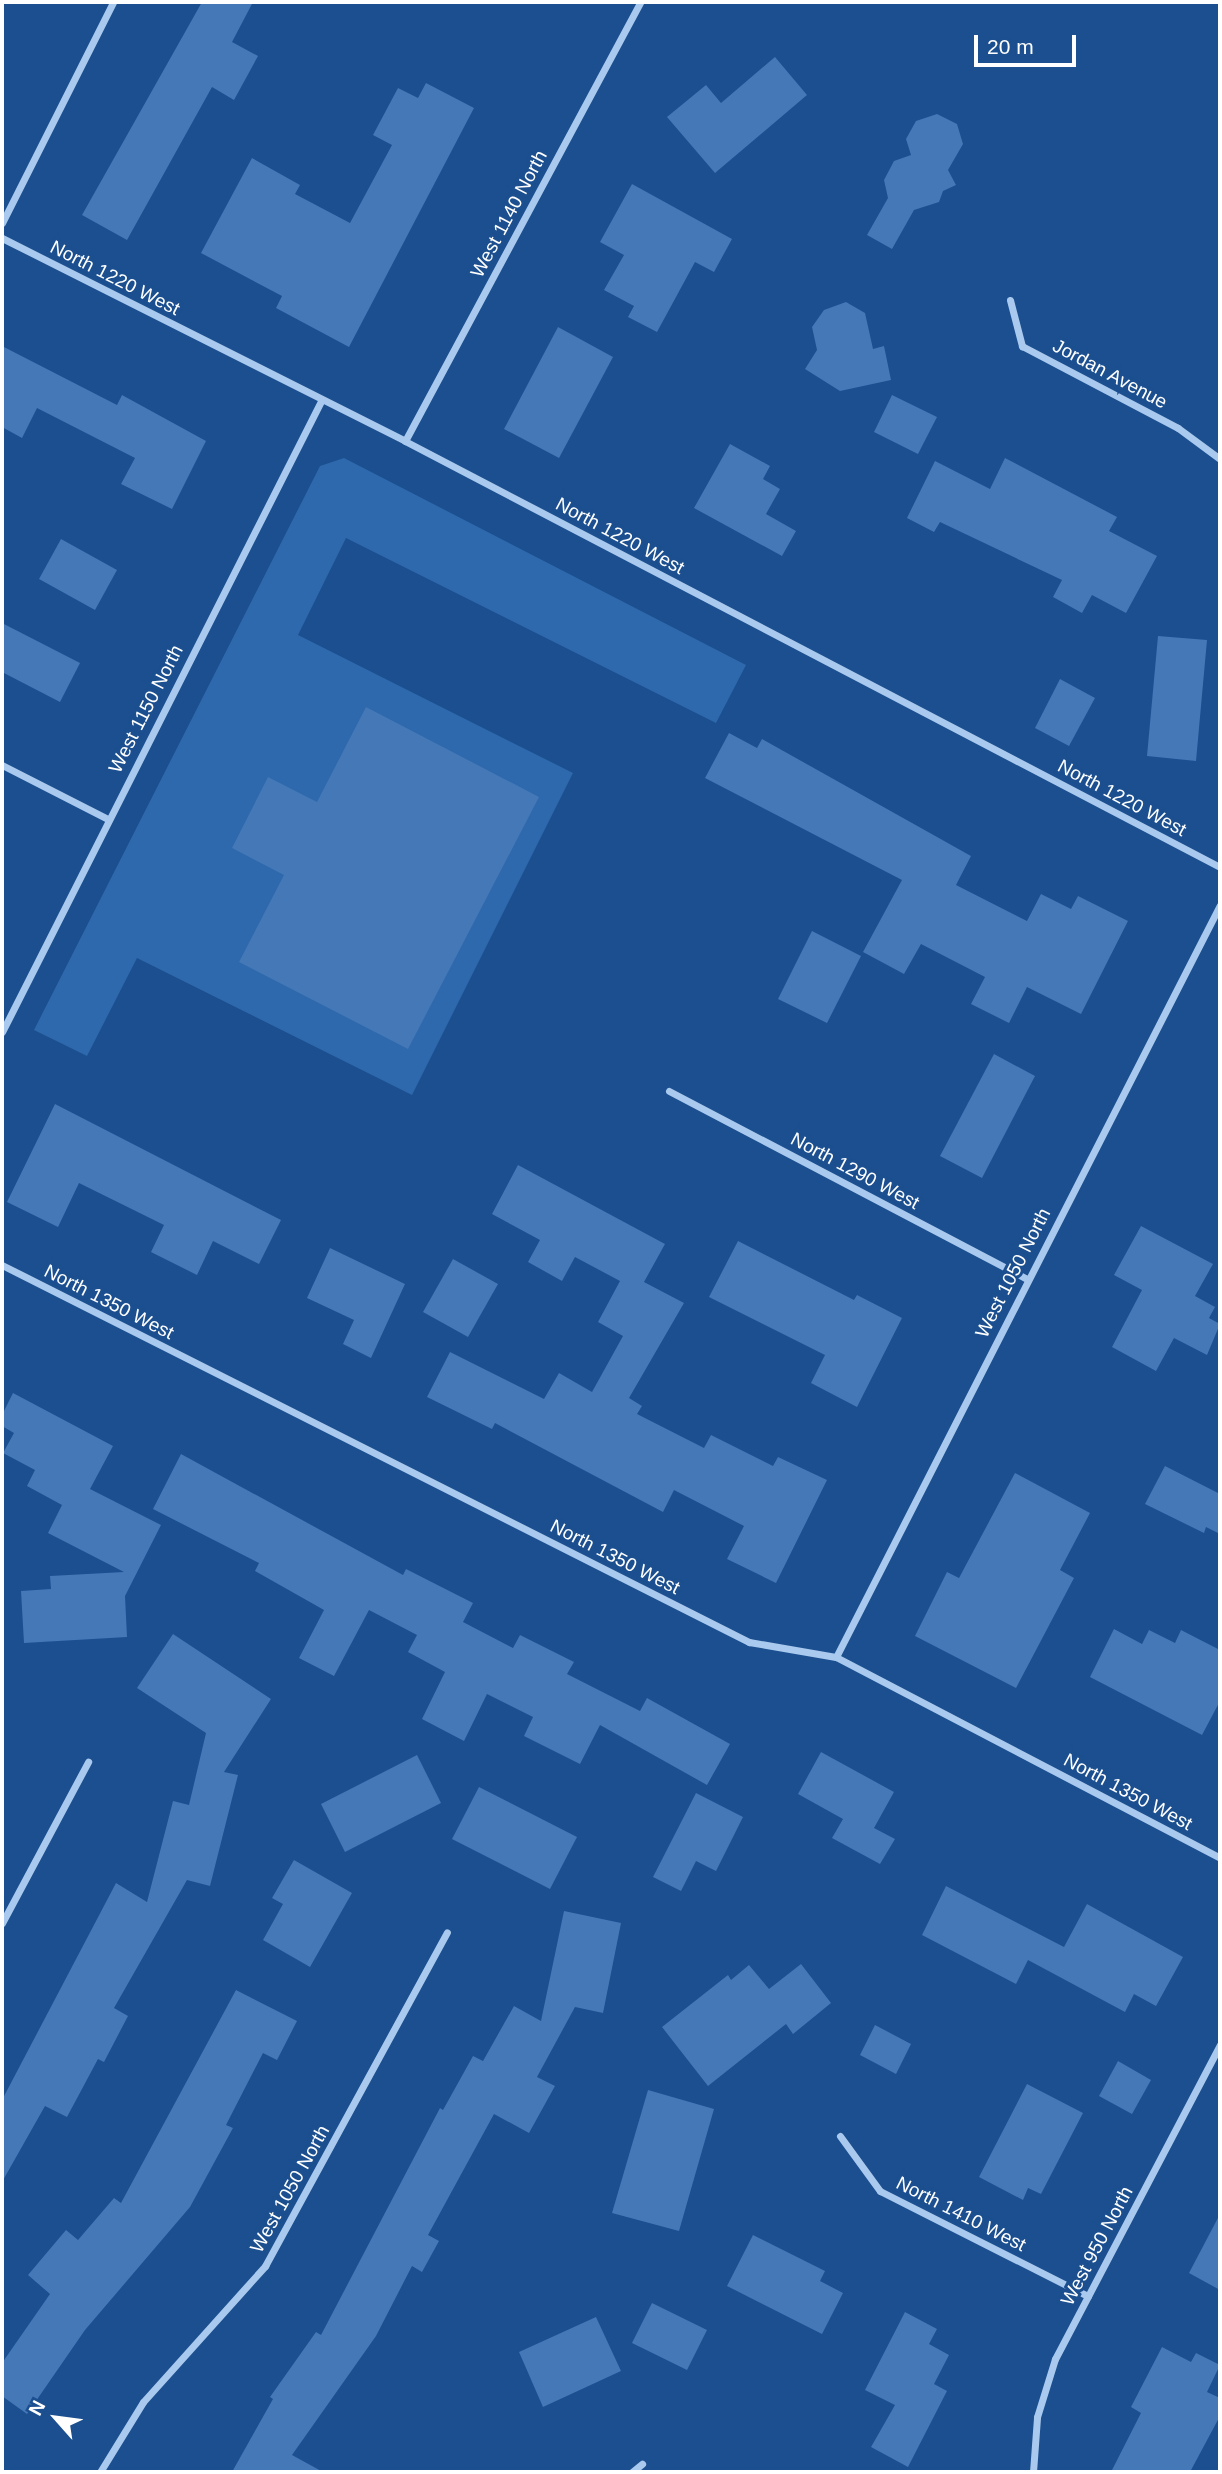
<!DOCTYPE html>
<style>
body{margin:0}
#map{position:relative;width:1222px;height:2474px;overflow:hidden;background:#1b4f8f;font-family:Helvetica,sans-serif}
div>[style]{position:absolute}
.green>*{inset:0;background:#2e69ad}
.building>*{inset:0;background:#4478b7}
.minor>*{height:7px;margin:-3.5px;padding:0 3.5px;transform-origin:3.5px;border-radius:3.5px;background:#a9c9ee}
span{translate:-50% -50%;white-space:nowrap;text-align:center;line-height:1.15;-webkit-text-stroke:6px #1b4f8f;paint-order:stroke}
.street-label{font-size:19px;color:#fff}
.frame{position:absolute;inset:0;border:4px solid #fff;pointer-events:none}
.north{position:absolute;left:21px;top:2383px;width:70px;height:70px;-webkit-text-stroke:5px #1b4f8f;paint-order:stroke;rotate:298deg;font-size:19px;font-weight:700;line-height:28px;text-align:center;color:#fff}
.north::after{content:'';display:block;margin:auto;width:24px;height:32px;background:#fff;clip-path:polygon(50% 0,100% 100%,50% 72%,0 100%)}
.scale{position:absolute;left:974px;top:35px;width:102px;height:32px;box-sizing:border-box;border:4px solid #fff;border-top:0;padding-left:9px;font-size:21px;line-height:24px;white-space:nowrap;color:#fff;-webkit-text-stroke:5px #1b4f8f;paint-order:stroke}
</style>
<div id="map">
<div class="green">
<div style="clip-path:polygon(344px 458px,746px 665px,716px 723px,346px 538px,298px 635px,573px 773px,412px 1095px,137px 958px,87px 1056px,34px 1030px,320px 466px)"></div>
</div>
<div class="building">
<div style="clip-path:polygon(202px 2px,253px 2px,232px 42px,258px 56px,234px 100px,212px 87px,127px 240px,82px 215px)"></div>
<div style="clip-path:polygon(775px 57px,807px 95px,715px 173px,667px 117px,706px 85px,721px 103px)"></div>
<div style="clip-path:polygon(426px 83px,474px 108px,349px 347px,276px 308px,282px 296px,201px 253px,252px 158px,300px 185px,295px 194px,350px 223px,392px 145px,373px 135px,398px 88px,418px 98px)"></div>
<div style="clip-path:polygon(937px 114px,957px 124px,963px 144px,948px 170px,956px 185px,943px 191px,939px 202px,914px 210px,892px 249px,867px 235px,888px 198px,884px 180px,894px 161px,911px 155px,906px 139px,916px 121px)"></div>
<div style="clip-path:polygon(632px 184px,732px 239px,714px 272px,695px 262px,657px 332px,628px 317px,634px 306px,604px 290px,624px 255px,600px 242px)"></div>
<div style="clip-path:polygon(846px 302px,865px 313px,873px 349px,884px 346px,891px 380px,840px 391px,805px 369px,817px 350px,812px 327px,824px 310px)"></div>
<div style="clip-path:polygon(558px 327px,613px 357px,559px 458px,504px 429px)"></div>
<div style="clip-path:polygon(2px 346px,117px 405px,122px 395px,206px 441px,172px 509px,121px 484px,135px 458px,37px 408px,22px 438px,2px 427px)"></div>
<div style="clip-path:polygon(892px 395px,937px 417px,918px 454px,874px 432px)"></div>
<div style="clip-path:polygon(730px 444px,770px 466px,763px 479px,780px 489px,766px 514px,796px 531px,782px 556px,694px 508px)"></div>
<div style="clip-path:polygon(1005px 458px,1117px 517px,1109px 531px,1157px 556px,1126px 613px,1092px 595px,1082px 613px,1053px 597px,1062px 580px,940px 522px,934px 532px,907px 518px,935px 461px,990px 489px)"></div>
<div style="clip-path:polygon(61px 539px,117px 570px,95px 610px,39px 579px)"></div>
<div style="clip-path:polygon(2px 623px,80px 663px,60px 702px,2px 672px)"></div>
<div style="clip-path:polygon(1158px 636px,1207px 640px,1196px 761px,1147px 756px)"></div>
<div style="clip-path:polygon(1060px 679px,1095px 698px,1069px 746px,1035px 728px)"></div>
<div style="clip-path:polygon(366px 707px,539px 797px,408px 1049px,239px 962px,284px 875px,232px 848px,268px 777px,317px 802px)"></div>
<div style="clip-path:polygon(729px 733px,757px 748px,762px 739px,971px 856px,956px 885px,1027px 921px,1041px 894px,1071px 909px,1078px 896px,1128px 921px,1081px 1014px,1027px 987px,1009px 1023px,971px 1004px,985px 977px,921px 944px,904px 974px,863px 952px,902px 880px,705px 778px)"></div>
<div style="clip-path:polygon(812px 931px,861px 956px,827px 1023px,778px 999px)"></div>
<div style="clip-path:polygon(994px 1054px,1035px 1076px,982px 1178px,940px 1156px)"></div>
<div style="clip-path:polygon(55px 1104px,281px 1220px,259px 1264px,213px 1241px,197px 1275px,151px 1252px,164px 1225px,79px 1183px,58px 1227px,7px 1202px)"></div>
<div style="clip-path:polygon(518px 1165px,665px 1244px,644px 1282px,684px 1303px,629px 1398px,642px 1406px,637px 1414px,704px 1448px,711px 1435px,773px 1466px,778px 1457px,827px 1480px,776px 1583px,727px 1559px,744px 1526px,674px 1490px,663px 1512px,495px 1423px,492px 1429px,427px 1397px,450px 1352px,544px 1399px,559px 1373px,592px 1392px,623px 1336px,598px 1322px,620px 1281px,575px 1257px,562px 1281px,528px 1262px,540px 1240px,492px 1214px)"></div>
<div style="clip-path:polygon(1141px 1226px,1213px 1264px,1195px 1296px,1215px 1307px,1209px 1318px,1220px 1324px,1207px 1355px,1174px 1338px,1156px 1371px,1112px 1347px,1142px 1290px,1114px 1275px)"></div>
<div style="clip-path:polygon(738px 1241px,854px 1300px,857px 1295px,902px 1318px,857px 1407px,811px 1383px,825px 1355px,709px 1297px)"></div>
<div style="clip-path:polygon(330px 1248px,405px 1284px,371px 1358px,343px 1344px,354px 1320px,307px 1298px)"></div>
<div style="clip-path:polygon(453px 1259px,498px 1284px,468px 1337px,423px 1312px)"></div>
<div style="clip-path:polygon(13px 1393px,113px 1446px,90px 1489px,161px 1525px,125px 1596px,127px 1637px,24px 1643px,21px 1591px,51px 1589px,50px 1576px,124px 1572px,48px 1533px,62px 1505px,27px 1486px,35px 1470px,3px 1453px,14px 1433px,2px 1426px,2px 1415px)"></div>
<div style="clip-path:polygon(181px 1454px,403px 1575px,406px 1569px,473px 1603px,463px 1622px,513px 1648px,520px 1635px,574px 1662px,567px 1674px,640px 1711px,647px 1698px,730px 1744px,707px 1785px,600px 1725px,580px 1764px,524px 1736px,533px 1717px,487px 1694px,464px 1741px,422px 1719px,445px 1672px,408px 1652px,417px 1635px,369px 1610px,334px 1676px,299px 1658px,324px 1610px,255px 1571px,259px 1563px,153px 1509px)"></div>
<div style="clip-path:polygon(1165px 1466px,1220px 1494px,1220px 1534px,1206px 1527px,1204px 1533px,1145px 1504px)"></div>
<div style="clip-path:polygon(1015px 1473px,1090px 1513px,1060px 1570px,1074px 1578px,1016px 1688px,915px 1636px,947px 1572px,959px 1578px)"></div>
<div style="clip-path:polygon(1114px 1629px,1142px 1644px,1149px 1630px,1175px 1643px,1181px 1630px,1220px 1650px,1220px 1701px,1202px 1735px,1090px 1677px)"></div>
<div style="clip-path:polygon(173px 1634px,271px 1699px,224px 1772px,238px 1775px,210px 1886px,187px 1880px,114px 2008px,128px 2016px,104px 2062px,98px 2059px,67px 2117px,45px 2106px,2px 2182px,2px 2100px,116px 1883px,147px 1902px,173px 1801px,189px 1805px,206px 1733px,137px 1688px)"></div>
<div style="clip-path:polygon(821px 1752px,894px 1792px,874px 1828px,895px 1839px,880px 1864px,832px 1838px,843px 1819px,798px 1794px)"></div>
<div style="clip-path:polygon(417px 1755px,441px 1803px,345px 1852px,321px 1804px)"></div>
<div style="clip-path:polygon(479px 1787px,577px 1837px,550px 1889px,452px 1839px)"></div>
<div style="clip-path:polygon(696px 1793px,743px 1817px,716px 1871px,696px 1861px,681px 1891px,653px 1877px)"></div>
<div style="clip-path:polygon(294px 1860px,352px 1893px,310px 1967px,263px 1940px,283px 1904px,272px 1898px)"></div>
<div style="clip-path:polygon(946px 1886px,1064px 1947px,1087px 1904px,1183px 1957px,1156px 2006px,1134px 1994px,1125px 2012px,1028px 1960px,1016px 1984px,922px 1935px)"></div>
<div style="clip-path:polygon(564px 1911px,621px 1923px,603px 2013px,575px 2007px,537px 2077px,555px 2086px,529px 2133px,494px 2114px,428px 2235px,439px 2241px,422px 2272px,412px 2266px,376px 2336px,292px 2455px,323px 2472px,232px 2472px,273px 2399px,270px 2397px,316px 2332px,321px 2335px,440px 2108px,443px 2110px,473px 2056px,483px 2061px,514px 2006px,541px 2021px)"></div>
<div style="clip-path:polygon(801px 1964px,831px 2003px,793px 2034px,786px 2024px,708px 2086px,662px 2027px,728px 1975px,731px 1980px,749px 1965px,769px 1989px)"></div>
<div style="clip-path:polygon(236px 1990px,297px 2021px,277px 2060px,263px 2053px,226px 2125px,233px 2128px,190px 2207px,85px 2330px,27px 2414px,2px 2396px,2px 2363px,50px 2294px,28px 2275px,66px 2230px,78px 2240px,114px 2198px,121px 2203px)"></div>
<div style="clip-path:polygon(875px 2025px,911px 2044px,896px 2074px,860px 2055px)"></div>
<div style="clip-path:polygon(1118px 2061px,1151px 2080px,1132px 2114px,1099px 2096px)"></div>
<div style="clip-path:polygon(1027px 2084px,1083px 2113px,1041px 2194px,1028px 2188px,1023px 2200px,979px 2177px)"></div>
<div style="clip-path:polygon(648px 2090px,714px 2109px,679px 2231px,612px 2213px)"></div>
<div style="clip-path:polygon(1220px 2214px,1220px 2290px,1189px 2273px)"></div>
<div style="clip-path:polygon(753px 2235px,825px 2271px,820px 2281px,843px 2293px,822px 2334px,727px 2286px)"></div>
<div style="clip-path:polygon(652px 2303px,707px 2330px,687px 2370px,632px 2343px)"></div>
<div style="clip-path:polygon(905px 2312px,937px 2329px,929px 2344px,949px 2355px,934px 2384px,947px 2391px,908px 2467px,871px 2447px,895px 2405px,865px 2390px)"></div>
<div style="clip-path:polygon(596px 2317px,621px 2371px,543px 2407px,519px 2352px)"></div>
<div style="clip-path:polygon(1162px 2347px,1191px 2362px,1196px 2353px,1220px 2365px,1207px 2392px,1220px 2398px,1220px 2416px,1190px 2472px,1111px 2472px,1141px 2413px,1131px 2407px)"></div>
</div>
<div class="minor">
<div style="left:2px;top:223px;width:247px;rotate:-63.3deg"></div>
<div style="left:2px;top:238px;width:451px;rotate:26.7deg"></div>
<div style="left:405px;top:441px;width:920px;rotate:27.6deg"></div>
<div style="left:1010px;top:300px;width:48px;rotate:75.4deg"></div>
<div style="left:1022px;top:346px;width:176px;rotate:27.7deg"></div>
<div style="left:1178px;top:428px;width:52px;rotate:36.4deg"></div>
<div style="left:405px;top:441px;width:498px;rotate:-61.8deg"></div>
<div style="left:2px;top:765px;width:119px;rotate:27deg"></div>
<div style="left:2px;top:1032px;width:707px;rotate:-63.18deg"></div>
<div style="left:669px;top:1091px;width:404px;rotate:27.7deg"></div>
<div style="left:2px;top:1265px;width:837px;rotate:26.78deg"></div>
<div style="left:749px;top:1642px;width:88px;rotate:9.8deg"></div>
<div style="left:836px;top:1657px;width:433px;rotate:27.6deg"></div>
<div style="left:836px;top:1657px;width:844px;rotate:-62.95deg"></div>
<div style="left:2px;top:1923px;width:183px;rotate:-61.9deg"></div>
<div style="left:840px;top:2136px;width:68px;rotate:54deg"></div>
<div style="left:880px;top:2191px;width:233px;rotate:26.8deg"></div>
<div style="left:100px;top:2472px;width:82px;rotate:-58.4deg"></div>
<div style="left:143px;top:2402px;width:183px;rotate:-48.1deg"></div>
<div style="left:265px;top:2266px;width:380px;rotate:-61.4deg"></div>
<div style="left:632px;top:2472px;width:13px;rotate:-39deg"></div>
<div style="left:1033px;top:2472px;width:55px;rotate:-85.8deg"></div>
<div style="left:1037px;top:2417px;width:61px;rotate:-72.8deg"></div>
<div style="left:1055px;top:2359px;width:355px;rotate:-62.3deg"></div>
</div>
<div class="street-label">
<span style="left:509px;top:214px;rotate:-62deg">West 1140 North</span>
<span style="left:115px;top:278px;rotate:27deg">North 1220 West</span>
<span style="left:1110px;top:374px;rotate:28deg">Jordan Avenue</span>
<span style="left:620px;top:536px;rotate:28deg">North 1220 West</span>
<span style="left:146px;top:709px;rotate:-63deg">West 1150 North</span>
<span style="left:1122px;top:798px;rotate:28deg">North 1220 West</span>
<span style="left:855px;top:1171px;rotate:28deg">North 1290 West</span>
<span style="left:1013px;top:1273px;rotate:-63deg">West 1050 North</span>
<span style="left:109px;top:1302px;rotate:27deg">North 1350 West</span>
<span style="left:615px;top:1557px;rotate:27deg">North 1350 West</span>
<span style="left:1128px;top:1792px;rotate:28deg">North 1350 West</span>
<span style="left:290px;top:2189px;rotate:-61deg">West 1050 North</span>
<span style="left:961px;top:2214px;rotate:27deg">North 1410 West</span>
<span style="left:1097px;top:2246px;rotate:-62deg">West 950 North</span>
</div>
<div class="frame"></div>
<div class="north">N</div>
<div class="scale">20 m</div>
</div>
